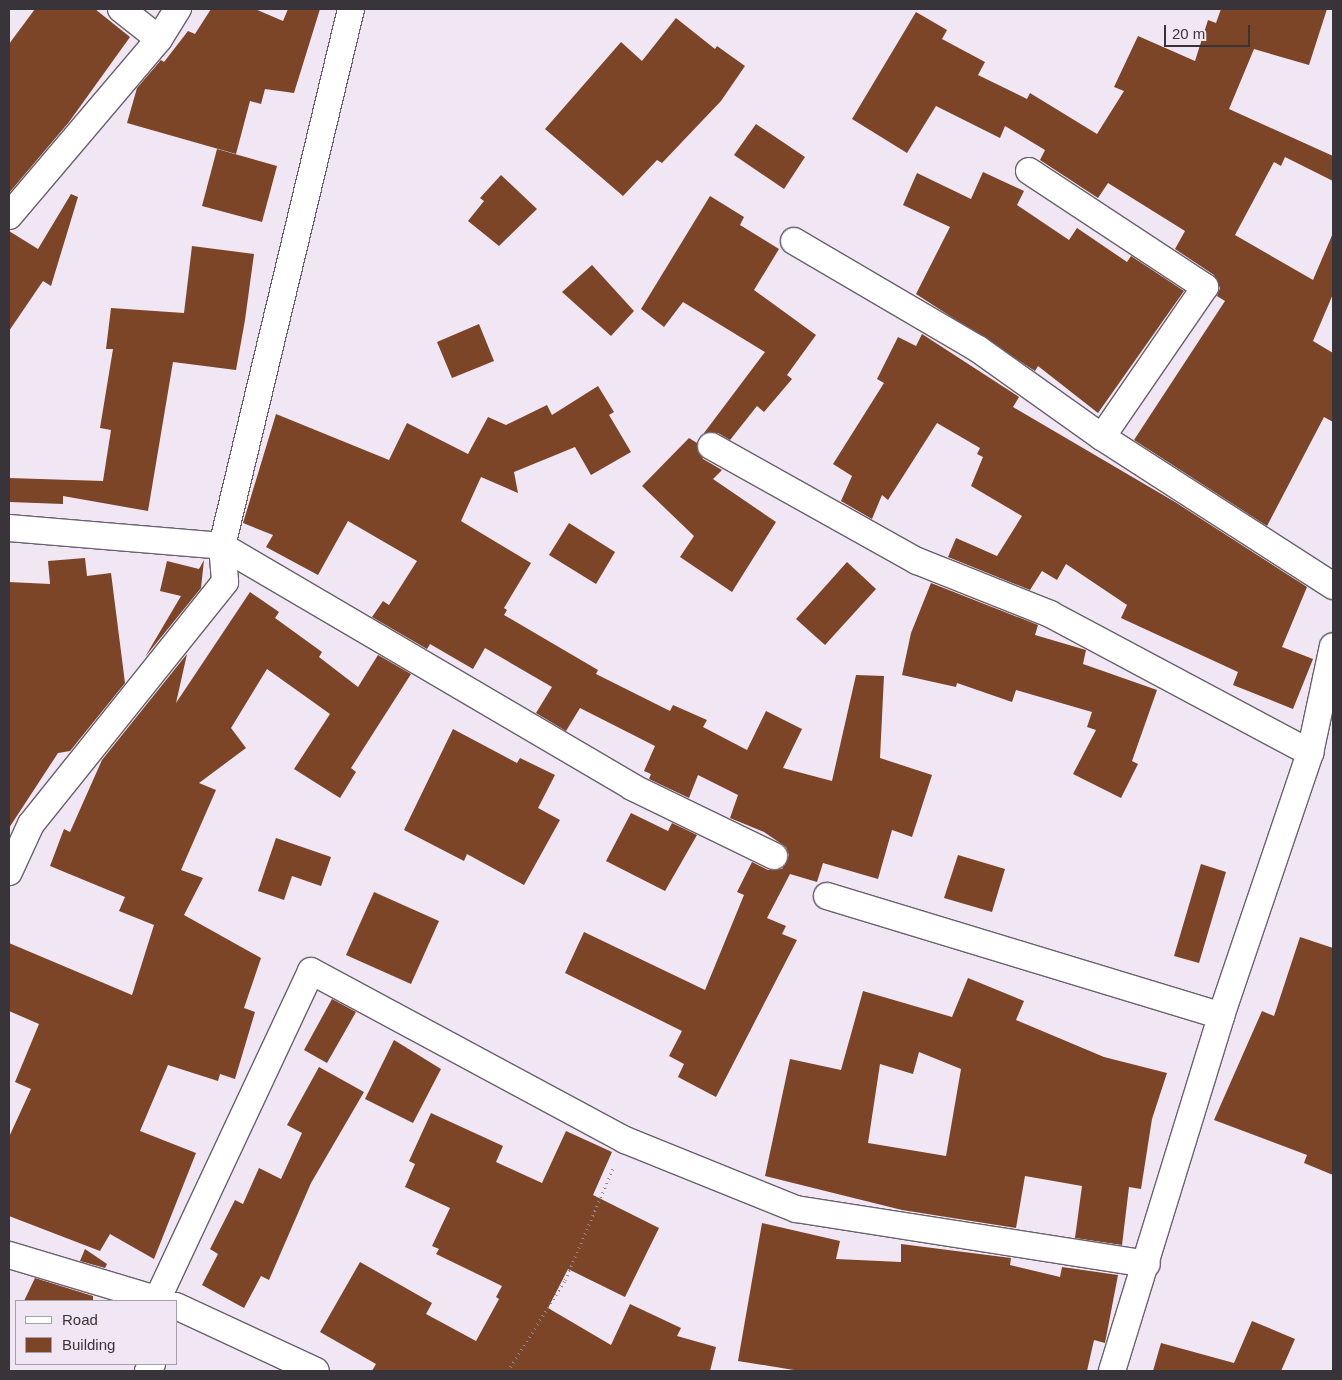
<!DOCTYPE html>
<style>
body{margin:0}
#map{position:relative;width:1342px;height:1380px;overflow:hidden;background:#f1e6f4;font-family:Arial,sans-serif}
div>[style]{position:absolute}
.building>*{inset:0;background:#7c4527}
.path>*{height:3px;margin-top:-1.5px;transform-origin:0;background:repeating-linear-gradient(90deg,#908892 0 1px,transparent 0 5px)}
.roads{filter:drop-shadow(1px 0 #6a616d) drop-shadow(-1px 0 #6a616d) drop-shadow(0 1px #6a616d) drop-shadow(0 -1px #6a616d)}
.minor>*{height:26px;margin:-13px;padding:0 13px;transform-origin:13px;border-radius:13px;background:#fff}
span{translate:-50% -50%;white-space:nowrap;text-align:center;line-height:1.15;-webkit-text-stroke:5px #f1e6f4;paint-order:stroke}
.frame{position:absolute;inset:0;border:10px solid #39343a;pointer-events:none}
.legend{position:absolute;left:15px;top:1300px;width:162px;height:65px;box-sizing:border-box;background:#f1e6f4;border:1px solid #a79faa;margin:0;padding:6px 9px;list-style:none;font-size:15px;color:#39343a}
.legend li{display:flex;align-items:center;gap:10px;height:25px}
.legend b{width:25px;border:1px solid #a79faa}
.scale{position:absolute;left:1164px;top:25px;width:86px;height:22px;box-sizing:border-box;border:2px solid #39343a;border-top:0;padding-left:6px;font-size:15px;line-height:18px;white-space:nowrap;color:#39343a;-webkit-text-stroke:4px #f1e6f4;paint-order:stroke}
</style>
<div id="map">
<div class="building">
<div style="clip-path:polygon(35px 9px,95px 9px,130px 37px,69px 122px,9px 193px,9px 44px)"></div>
<div style="clip-path:polygon(211px 9px,255px 9px,283px 21px,288px 9px,320px 9px,294px 93px,265px 89px,261px 104px,250px 101px,236px 154px,127px 123px,137px 88px,161px 60px,164px 62px,188px 31px,195px 34px)"></div>
<div style="clip-path:polygon(1221px 9px,1327px 9px,1309px 65px,1254px 49px,1229px 109px,1333px 156px,1333px 181px,1285px 157px,1281px 166px,1274px 162px,1235px 235px,1313px 280px,1333px 233px,1333px 294px,1313px 341px,1333px 353px,1333px 422px,1324px 417px,1267px 526px,1134px 440px,1225px 301px,1217px 296px,1220px 288px,1214px 275px,1175px 249px,1185px 231px,1108px 183px,1098px 198px,1040px 160px,1045px 150px,1005px 126px,1000px 138px,936px 106px,907px 153px,852px 119px,916px 12px,947px 30px,942px 39px,985px 62px,978px 75px,1027px 99px,1030px 93px,1097px 134px,1124px 91px,1114px 87px,1138px 36px,1195px 61px,1208px 20px,1216px 23px)"></div>
<div style="clip-path:polygon(676px 18px,715px 49px,717px 46px,745px 66px,721px 101px,662px 163px,657px 160px,623px 196px,545px 129px,621px 42px,642px 61px)"></div>
<div style="clip-path:polygon(756px 124px,805px 157px,784px 189px,734px 155px)"></div>
<div style="clip-path:polygon(217px 149px,277px 166px,262px 222px,202px 206px)"></div>
<div style="clip-path:polygon(983px 172px,1024px 191px,1017px 205px,1069px 240px,1077px 228px,1127px 262px,1131px 256px,1184px 291px,1098px 413px,1038px 366px,1035px 371px,916px 294px,950px 227px,903px 205px,917px 173px,971px 199px)"></div>
<div style="clip-path:polygon(501px 175px,537px 209px,499px 246px,468px 221px,484px 201px,480px 198px)"></div>
<div style="clip-path:polygon(71px 194px,78px 197px,51px 286px,43px 281px,9px 331px,9px 231px,38px 249px)"></div>
<div style="clip-path:polygon(710px 196px,744px 217px,740px 225px,779px 249px,754px 290px,816px 335px,787px 375px,792px 379px,764px 412px,757px 406px,730px 440px,718px 433px,704px 433px,765px 352px,683px 302px,664px 327px,641px 309px)"></div>
<div style="clip-path:polygon(192px 246px,254px 254px,245px 320px,236px 370px,173px 362px,148px 511px,63px 496px,63px 504px,9px 502px,9px 478px,103px 481px,111px 430px,100px 428px,113px 349px,106px 349px,111px 308px,184px 313px)"></div>
<div style="clip-path:polygon(592px 265px,634px 311px,611px 336px,562px 292px)"></div>
<div style="clip-path:polygon(479px 324px,494px 361px,452px 378px,437px 342px)"></div>
<div style="clip-path:polygon(922px 334px,1019px 397px,1013px 407px,1175px 502px,1307px 587px,1282px 647px,1313px 659px,1293px 709px,1233px 685px,1238px 672px,1121px 618px,1127px 605px,1066px 564px,1057px 580px,1042px 571px,1030px 590px,948px 557px,956px 538px,997px 556px,1022px 516px,971px 486px,983px 457px,977px 454px,980px 448px,937px 423px,888px 500px,882px 495px,872px 519px,841px 501px,852px 476px,833px 464px,884px 383px,877px 379px,898px 337px,916px 346px)"></div>
<div style="clip-path:polygon(598px 386px,614px 412px,609px 415px,631px 452px,591px 475px,575px 447px,514px 472px,518px 493px,481px 477px,461px 521px,531px 563px,504px 608px,507px 610px,504px 615px,598px 670px,596px 674px,670px 711px,673px 705px,707px 720px,703px 727px,747px 750px,766px 711px,802px 729px,783px 768px,832px 781px,856px 675px,884px 676px,880px 758px,932px 775px,912px 837px,892px 830px,878px 879px,823px 863px,817px 882px,790px 874px,767px 918px,786px 926px,782px 934px,797px 940px,716px 1097px,678px 1077px,684px 1064px,669px 1056px,682px 1031px,565px 973px,584px 932px,705px 990px,744px 895px,737px 892px,752px 862px,768px 870px,782px 869px,789px 855px,786px 847px,764px 832px,730px 818px,738px 795px,698px 775px,689px 798px,649px 779px,651px 774px,644px 771px,655px 746px,580px 708px,566px 731px,536px 713px,552px 687px,485px 648px,473px 669px,430px 644px,427px 649px,372px 617px,383px 601px,389px 605px,417px 561px,348px 521px,318px 575px,266px 547px,273px 535px,243px 523px,276px 414px,389px 460px,407px 423px,468px 454px,488px 417px,506px 425px,547px 405px,552px 415px)"></div>
<div style="clip-path:polygon(689px 438px,697px 443px,703px 459px,722px 470px,713px 479px,776px 522px,732px 592px,680px 557px,694px 536px,642px 486px)"></div>
<div style="clip-path:polygon(569px 523px,615px 552px,596px 584px,549px 555px)"></div>
<div style="clip-path:polygon(85px 558px,87px 576px,111px 573px,125px 683px,70px 751px,58px 753px,9px 828px,9px 582px,50px 584px,48px 561px)"></div>
<div style="clip-path:polygon(204px 560px,201px 588px,145px 657px,181px 596px,160px 591px,167px 561px,199px 569px)"></div>
<div style="clip-path:polygon(847px 562px,876px 589px,825px 645px,796px 619px)"></div>
<div style="clip-path:polygon(931px 583px,1038px 625px,1035px 635px,1086px 650px,1083px 664px,1157px 690px,1132px 761px,1138px 764px,1121px 798px,1073px 774px,1096px 730px,1087px 727px,1092px 712px,1016px 690px,1012px 702px,957px 683px,956px 687px,902px 675px,911px 633px)"></div>
<div style="clip-path:polygon(250px 592px,279px 612px,275px 618px,322px 652px,319px 657px,358px 687px,378px 655px,411px 674px,351px 768px,356px 772px,340px 798px,294px 769px,330px 714px,267px 669px,231px 728px,246px 748px,199px 783px,216px 790px,181px 870px,203px 878px,184px 915px,261px 958px,244px 1008px,255px 1012px,235px 1079px,220px 1074px,218px 1081px,168px 1065px,140px 1131px,196px 1153px,154px 1259px,110px 1234px,100px 1251px,9px 1216px,9px 1137px,31px 1089px,15px 1082px,39px 1024px,9px 1011px,9px 943px,132px 995px,154px 925px,119px 911px,125px 897px,50px 866px,64px 829px,70px 832px,102px 760px,187px 654px,176px 703px)"></div>
<div style="clip-path:polygon(453px 729px,517px 763px,520px 758px,555px 775px,538px 808px,560px 820px,524px 885px,467px 854px,464px 861px,404px 830px)"></div>
<div style="clip-path:polygon(631px 813px,668px 831px,672px 823px,697px 835px,665px 891px,606px 861px)"></div>
<div style="clip-path:polygon(276px 838px,331px 857px,321px 886px,292px 876px,284px 900px,258px 891px)"></div>
<div style="clip-path:polygon(958px 855px,1005px 869px,992px 912px,944px 898px)"></div>
<div style="clip-path:polygon(1201px 864px,1226px 872px,1199px 963px,1174px 956px)"></div>
<div style="clip-path:polygon(374px 892px,439px 921px,411px 984px,346px 955px)"></div>
<div style="clip-path:polygon(1300px 937px,1333px 948px,1333px 1175px,1304px 1163px,1307px 1155px,1214px 1120px,1262px 1011px,1274px 1016px)"></div>
<div style="clip-path:polygon(evenodd,968px 978px,1024px 1001px,1016px 1020px,1104px 1057px,1167px 1073px,1152px 1119px,1141px 1189px,1129px 1187px,1122px 1245px,1075px 1238px,1082px 1186px,1025px 1176px,1016px 1228px,902px 1210px,765px 1176px,790px 1059px,841px 1070px,863px 991px,952px 1017px,968px 978px,919px 1052px,961px 1069px,946px 1156px,868px 1143px,880px 1064px,913px 1074px,919px 1052px)"></div>
<div style="clip-path:polygon(332px 999px,356px 1012px,327px 1063px,304px 1050px)"></div>
<div style="clip-path:polygon(394px 1040px,441px 1069px,413px 1123px,365px 1099px)"></div>
<div style="clip-path:polygon(319px 1067px,364px 1092px,311px 1183px,269px 1280px,261px 1276px,244px 1308px,202px 1285px,218px 1254px,210px 1249px,235px 1200px,243px 1204px,259px 1168px,281px 1179px,302px 1133px,287px 1125px)"></div>
<div style="clip-path:polygon(431px 1113px,503px 1146px,496px 1162px,542px 1183px,566px 1131px,612px 1152px,593px 1195px,659px 1228px,625px 1297px,568px 1269px,548px 1308px,611px 1345px,630px 1304px,681px 1328px,677px 1336px,716px 1347px,710px 1371px,372px 1371px,376px 1364px,320px 1332px,360px 1262px,432px 1303px,426px 1314px,476px 1341px,499px 1299px,496px 1297px,502px 1286px,436px 1254px,439px 1249px,432px 1246px,450px 1208px,405px 1187px,415px 1164px,409px 1161px)"></div>
<div style="clip-path:polygon(762px 1223px,840px 1241px,836px 1259px,901px 1262px,901px 1244px,1011px 1258px,1010px 1265px,1060px 1277px,1062px 1267px,1118px 1275px,1105px 1343px,1094px 1340px,1087px 1371px,800px 1371px,738px 1361px)"></div>
<div style="clip-path:polygon(85px 1249px,107px 1264px,105px 1268px,80px 1261px)"></div>
<div style="clip-path:polygon(35px 1278px,93px 1296px,93px 1301px,24px 1301px)"></div>
<div style="clip-path:polygon(1252px 1321px,1295px 1339px,1281px 1371px,1153px 1371px,1161px 1343px,1234px 1363px)"></div>
</div>
<div class="path">
<div style="left:508px;top:1371px;width:107px;rotate:-57.9deg"></div>
<div style="left:565px;top:1280px;width:124px;rotate:-66.7deg"></div>
</div>
<div class="roads">
<div class="minor">
<div style="left:121px;top:9px;width:48px;rotate:38.3deg"></div>
<div style="left:351px;top:9px;width:552px;rotate:103.51deg"></div>
<div style="left:222px;top:546px;width:476px;rotate:30.4deg"></div>
<div style="left:632px;top:787px;width:158px;rotate:25.9deg"></div>
<div style="left:1029px;top:171px;width:211px;rotate:33.4deg"></div>
<div style="left:1205px;top:287px;width:182px;rotate:124.5deg"></div>
<div style="left:9px;top:216px;width:232px;rotate:-49.7deg"></div>
<div style="left:159px;top:39px;width:36px;rotate:-58deg"></div>
<div style="left:794px;top:241px;width:213px;rotate:30.4deg"></div>
<div style="left:978px;top:349px;width:152px;rotate:35.4deg"></div>
<div style="left:1102px;top:437px;width:275px;rotate:32.8deg"></div>
<div style="left:711px;top:446px;width:236px;rotate:29.2deg"></div>
<div style="left:917px;top:561px;width:143px;rotate:21.7deg"></div>
<div style="left:1050px;top:614px;width:295px;rotate:28.1deg"></div>
<div style="left:9px;top:528px;width:214px;rotate:4.8deg"></div>
<div style="left:222px;top:546px;width:36px;rotate:85deg"></div>
<div style="left:225px;top:582px;width:310px;rotate:128.7deg"></div>
<div style="left:31px;top:824px;width:53px;rotate:114.6deg"></div>
<div style="left:827px;top:896px;width:412px;rotate:16.9deg"></div>
<div style="left:9px;top:1255px;width:160px;rotate:16.7deg"></div>
<div style="left:157px;top:1300px;width:363px;rotate:-64.9deg"></div>
<div style="left:311px;top:971px;width:357px;rotate:28.3deg"></div>
<div style="left:625px;top:1140px;width:184px;rotate:22deg"></div>
<div style="left:796px;top:1209px;width:355px;rotate:8.9deg"></div>
<div style="left:176px;top:1306px;width:154px;rotate:24.9deg"></div>
<div style="left:148px;top:1371px;width:8px;rotate:-60deg"></div>
<div style="left:1112px;top:1371px;width:371px;rotate:-72.9deg"></div>
<div style="left:1221px;top:1016px;width:278px;rotate:-71.3deg"></div>
<div style="left:1310px;top:753px;width:109px;rotate:-77.9deg"></div>
</div>
</div>
<div class="frame"></div>
<ul class="legend">
<li><b style="height:6px;background:#fff"></b>Road</li>
<li><b style="height:14px;background:#7c4527"></b>Building</li>
</ul>
<div class="scale">20 m</div>
</div>
